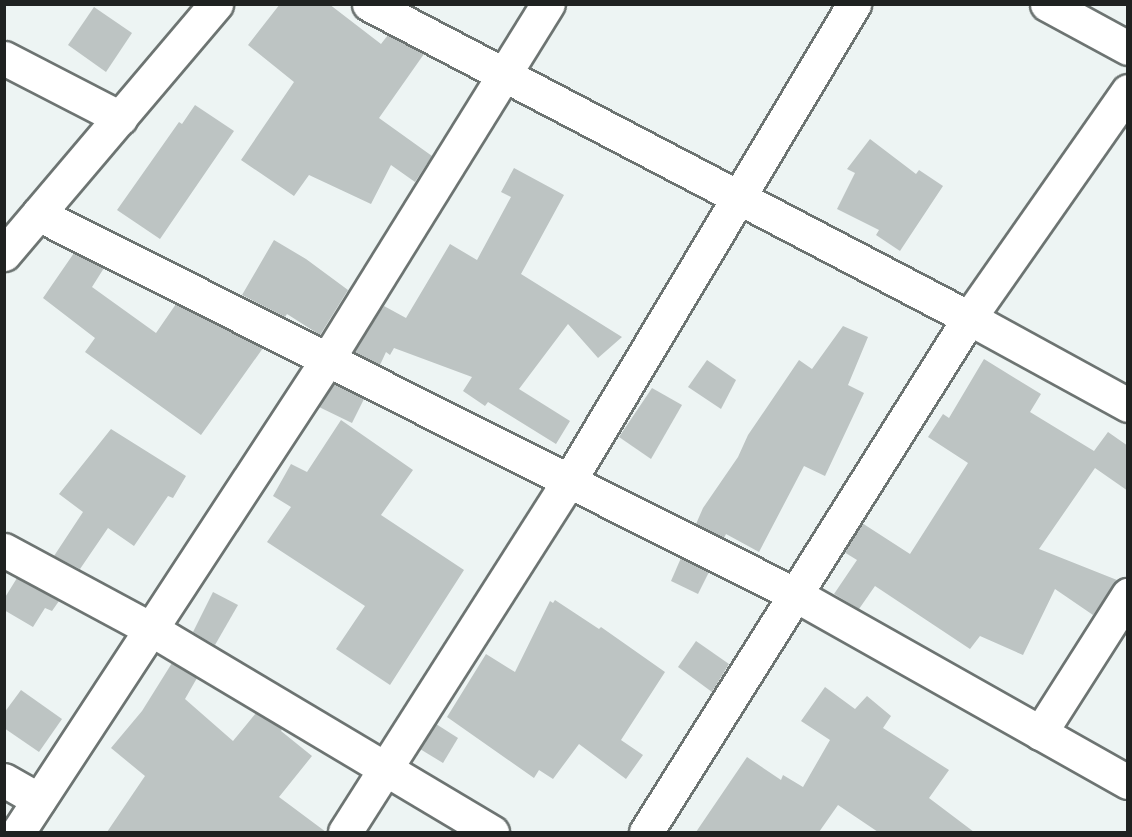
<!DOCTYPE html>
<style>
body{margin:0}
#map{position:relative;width:1132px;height:837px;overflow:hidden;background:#edf4f3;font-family:Mulish,sans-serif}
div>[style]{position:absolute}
.building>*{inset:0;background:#bdc4c3}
.roads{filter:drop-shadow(2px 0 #6d7472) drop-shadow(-2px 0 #6d7472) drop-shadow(0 2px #6d7472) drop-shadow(0 -2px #6d7472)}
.minor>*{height:33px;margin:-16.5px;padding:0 16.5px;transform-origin:16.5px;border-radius:16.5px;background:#fff}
span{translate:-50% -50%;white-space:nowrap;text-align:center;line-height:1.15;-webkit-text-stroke:4.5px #fff;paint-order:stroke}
.frame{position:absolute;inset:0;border:6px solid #1f2221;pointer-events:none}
</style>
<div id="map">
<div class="building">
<div style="clip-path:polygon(280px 4px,329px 4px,381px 44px,388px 35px,424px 54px,379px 118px,432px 156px,415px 182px,391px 165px,371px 204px,309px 175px,294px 196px,241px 160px,294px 82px,248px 45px)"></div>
<div style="clip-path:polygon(94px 7px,132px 33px,106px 72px,68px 45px)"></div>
<div style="clip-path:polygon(195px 105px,234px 131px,160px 239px,117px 210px,179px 122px,182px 124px)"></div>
<div style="clip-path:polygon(870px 139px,916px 174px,919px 170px,943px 186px,900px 251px,876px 235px,879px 230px,837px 209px,855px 173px,847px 169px)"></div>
<div style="clip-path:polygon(514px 168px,564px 195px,521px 274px,622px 337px,598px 358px,568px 324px,519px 389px,570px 421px,556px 444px,488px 402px,485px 406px,463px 391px,472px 377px,394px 348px,390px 355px,386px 352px,380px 365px,354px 352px,384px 306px,406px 318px,450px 244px,477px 260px,511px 197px,501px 192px)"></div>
<div style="clip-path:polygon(274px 240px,306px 259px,348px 290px,320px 335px,287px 314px,285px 317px,242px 295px)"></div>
<div style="clip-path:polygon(74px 253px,104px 268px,92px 287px,156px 333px,176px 304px,263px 348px,201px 435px,85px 352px,95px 338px,43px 298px)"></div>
<div style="clip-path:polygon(843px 326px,868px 337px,848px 385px,864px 393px,825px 476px,804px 466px,759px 552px,726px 534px,724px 538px,696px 524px,703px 508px,738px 457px,748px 435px,799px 360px,812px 369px)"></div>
<div style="clip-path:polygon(984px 359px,1041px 394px,1030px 412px,1094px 451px,1108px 432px,1128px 446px,1128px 491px,1095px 468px,1039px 549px,1117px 580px,1093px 615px,1055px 589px,1023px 655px,980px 636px,970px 649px,875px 586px,859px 609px,834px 594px,857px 560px,844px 552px,862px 523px,910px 554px,968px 463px,928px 437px,943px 414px,949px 418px)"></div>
<div style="clip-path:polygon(707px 360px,736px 380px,721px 409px,688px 387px)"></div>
<div style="clip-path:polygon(334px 384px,364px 399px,352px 423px,319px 407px)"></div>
<div style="clip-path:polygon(652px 388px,682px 405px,651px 459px,619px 437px)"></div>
<div style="clip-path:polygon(341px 420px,413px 470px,381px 515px,464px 570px,390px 685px,336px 649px,365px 606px,267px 542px,291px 507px,273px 496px,291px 464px,307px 472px)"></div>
<div style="clip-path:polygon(111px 429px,186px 476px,173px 498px,168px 496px,134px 546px,108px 528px,80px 569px,54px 556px,83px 512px,59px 494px)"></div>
<div style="clip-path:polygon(681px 558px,709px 572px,698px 594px,671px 581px)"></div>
<div style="clip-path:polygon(17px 578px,59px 601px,52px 611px,45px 608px,33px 627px,4px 610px,4px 599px)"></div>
<div style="clip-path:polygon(213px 592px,238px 605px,215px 645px,193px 632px)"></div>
<div style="clip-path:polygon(555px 600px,599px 629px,601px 627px,665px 672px,621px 740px,643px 755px,626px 779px,579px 744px,553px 779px,539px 770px,534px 778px,447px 717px,486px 654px,515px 672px,550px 601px,553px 603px)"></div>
<div style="clip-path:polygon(696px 641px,729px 664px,712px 692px,678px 667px)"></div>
<div style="clip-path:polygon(172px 663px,197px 678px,185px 699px,233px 741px,256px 713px,282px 729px,281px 731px,312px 756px,279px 797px,326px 832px,107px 832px,145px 776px,111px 748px,142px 711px)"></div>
<div style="clip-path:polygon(825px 687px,855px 709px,867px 696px,891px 716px,883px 728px,949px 770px,929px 798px,974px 832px,878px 832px,838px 805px,819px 832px,696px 832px,747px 757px,781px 780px,783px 775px,803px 787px,830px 740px,801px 721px)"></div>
<div style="clip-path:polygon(21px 690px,62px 719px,39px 752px,4px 728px,4px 713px)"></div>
<div style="clip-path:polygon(436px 724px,458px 738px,443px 763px,420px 749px)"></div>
</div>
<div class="roads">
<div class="minor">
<div style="left:369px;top:4px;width:677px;rotate:27.62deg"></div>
<div style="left:969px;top:318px;width:181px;rotate:28.7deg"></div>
<div style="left:1047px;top:4px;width:92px;rotate:28.5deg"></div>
<div style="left:4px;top:58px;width:131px;rotate:27.3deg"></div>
<div style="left:38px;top:214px;width:848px;rotate:26.69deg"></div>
<div style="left:796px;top:595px;width:381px;rotate:29.4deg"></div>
<div style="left:4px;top:254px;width:328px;rotate:-49.7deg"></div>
<div style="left:4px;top:550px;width:167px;rotate:28.3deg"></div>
<div style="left:151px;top:629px;width:397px;rotate:30.8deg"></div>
<div style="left:1040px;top:733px;width:164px;rotate:-57.5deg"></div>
<div style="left:4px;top:780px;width:40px;rotate:29.7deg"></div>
<div style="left:18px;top:832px;width:564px;rotate:-56.79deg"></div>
<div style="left:327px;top:360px;width:419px;rotate:-58.2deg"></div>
<div style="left:345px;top:832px;width:416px;rotate:-57.5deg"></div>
<div style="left:569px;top:481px;width:556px;rotate:-59.14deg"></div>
<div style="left:646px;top:832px;width:607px;rotate:-57.85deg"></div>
<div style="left:969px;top:318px;width:277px;rotate:-55deg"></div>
</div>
</div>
<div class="frame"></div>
</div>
